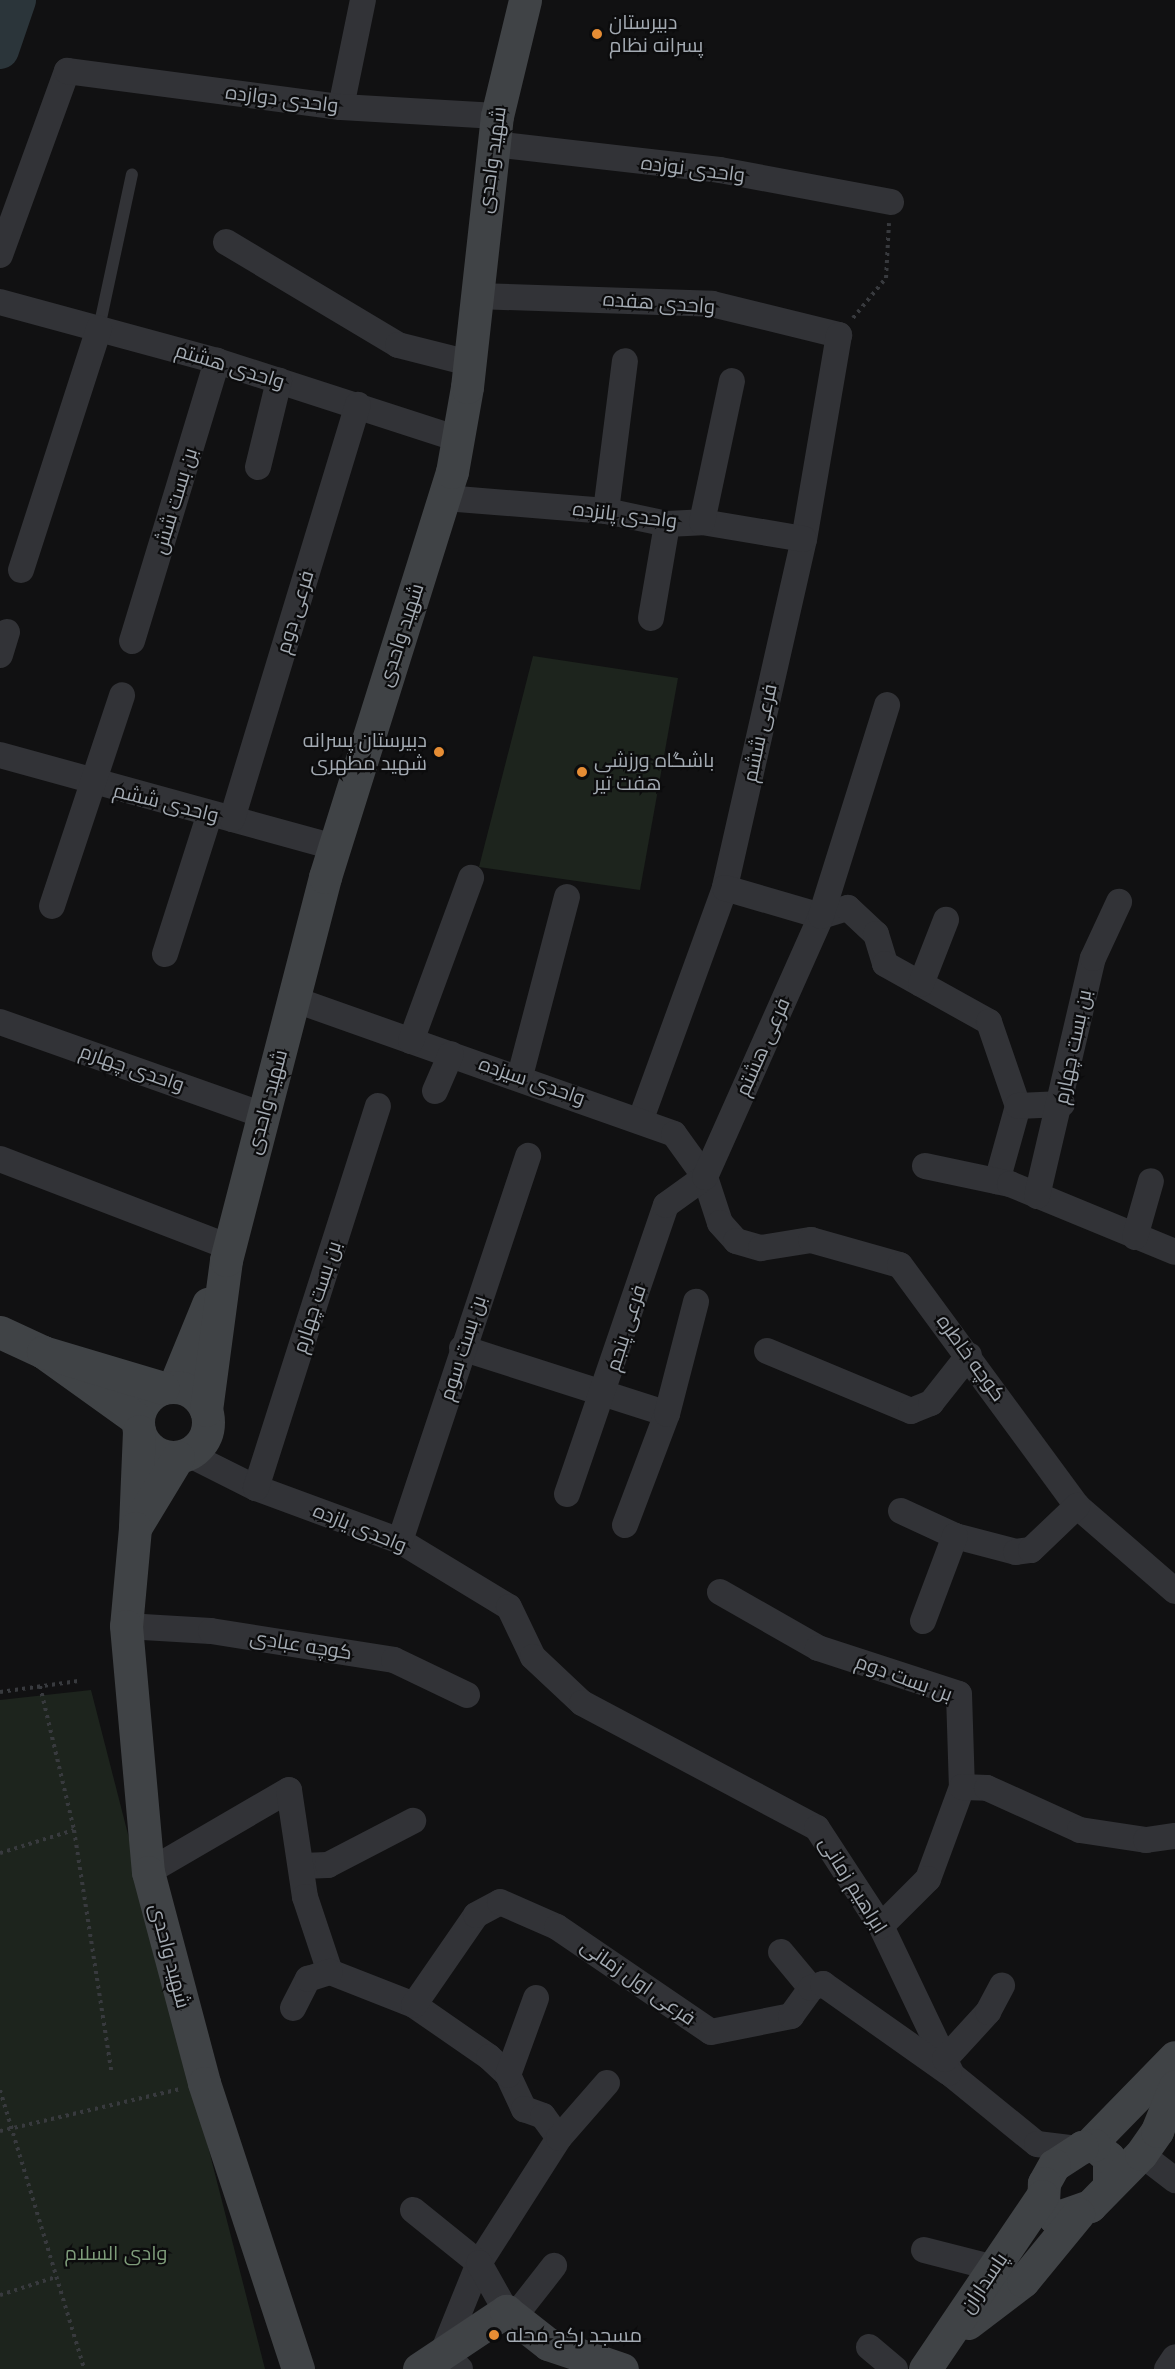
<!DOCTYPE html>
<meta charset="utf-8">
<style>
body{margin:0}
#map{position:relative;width:1175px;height:2369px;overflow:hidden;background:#111112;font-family:"Space Grotesk",Cairo,sans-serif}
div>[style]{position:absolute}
.green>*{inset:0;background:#1d241d}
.river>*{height:38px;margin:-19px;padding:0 19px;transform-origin:19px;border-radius:19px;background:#2b353a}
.path>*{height:4px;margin-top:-2px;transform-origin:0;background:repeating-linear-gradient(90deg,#383a3e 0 3px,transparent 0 7.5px)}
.lane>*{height:12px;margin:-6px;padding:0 6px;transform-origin:6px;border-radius:6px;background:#323337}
.street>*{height:26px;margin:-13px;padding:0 13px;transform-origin:13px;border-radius:13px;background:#323337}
.secondary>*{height:33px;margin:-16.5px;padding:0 16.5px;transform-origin:16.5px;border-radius:16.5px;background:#404346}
.secondary>.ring{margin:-16.5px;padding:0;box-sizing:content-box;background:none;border:33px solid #404346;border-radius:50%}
.dots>*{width:16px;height:16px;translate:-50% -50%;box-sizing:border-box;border:3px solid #0c0c0d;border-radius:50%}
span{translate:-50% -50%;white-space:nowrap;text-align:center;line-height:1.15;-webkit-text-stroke:4.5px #0c0c0d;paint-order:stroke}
.poi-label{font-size:20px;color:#a3aab2}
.left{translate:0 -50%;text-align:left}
.right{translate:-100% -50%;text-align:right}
.street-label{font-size:20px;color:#a3aab2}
.park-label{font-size:20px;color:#7e9c7a}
</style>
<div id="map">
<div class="green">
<div style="clip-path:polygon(533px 656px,678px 678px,640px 890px,479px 867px)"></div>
<div style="clip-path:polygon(91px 1690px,265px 2369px,0 2369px,0 1700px)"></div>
</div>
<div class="river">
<div style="left:0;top:50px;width:53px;rotate:-71.2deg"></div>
</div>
<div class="path">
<div style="left:853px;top:318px;width:52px;rotate:-50.5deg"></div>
<div style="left:886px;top:278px;width:55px;rotate:-86.9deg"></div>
<div style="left:40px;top:1686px;width:148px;rotate:76.7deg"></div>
<div style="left:74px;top:1830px;width:243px;rotate:81.2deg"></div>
<div style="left:0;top:1692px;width:79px;rotate:-8deg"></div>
<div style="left:0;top:1853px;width:77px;rotate:-17.3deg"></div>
<div style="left:0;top:2090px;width:291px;rotate:73.2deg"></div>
<div style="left:0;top:2131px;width:185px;rotate:-13.1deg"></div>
<div style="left:0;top:2295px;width:59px;rotate:-17.8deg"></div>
</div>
<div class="lane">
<div style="left:99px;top:328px;width:157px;rotate:-77.9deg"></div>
</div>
<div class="street">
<div style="left:341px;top:107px;width:109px;rotate:-78.4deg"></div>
<div style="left:493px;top:144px;width:228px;rotate:6.5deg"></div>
<div style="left:720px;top:170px;width:174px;rotate:10.6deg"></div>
<div style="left:226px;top:242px;width:200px;rotate:30.9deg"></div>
<div style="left:398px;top:345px;width:73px;rotate:14.2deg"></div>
<div style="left:0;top:255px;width:196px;rotate:-70deg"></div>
<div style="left:67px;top:71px;width:276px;rotate:7.5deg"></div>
<div style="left:341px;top:107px;width:156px;rotate:3.3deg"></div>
<div style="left:476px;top:296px;width:236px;rotate:1.9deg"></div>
<div style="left:712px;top:304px;width:131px;rotate:13.7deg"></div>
<div style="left:839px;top:335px;width:207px;rotate:99.7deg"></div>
<div style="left:804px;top:539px;width:358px;rotate:102.8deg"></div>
<div style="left:725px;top:888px;width:246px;rotate:110deg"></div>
<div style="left:0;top:302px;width:225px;rotate:15.2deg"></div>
<div style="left:217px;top:361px;width:253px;rotate:17.9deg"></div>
<div style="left:258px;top:467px;width:89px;rotate:-76.3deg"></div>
<div style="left:445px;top:498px;width:162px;rotate:4.6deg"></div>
<div style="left:606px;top:511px;width:62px;rotate:12deg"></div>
<div style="left:667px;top:524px;width:35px;rotate:-3deg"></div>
<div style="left:702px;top:522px;width:103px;rotate:9.5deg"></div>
<div style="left:606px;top:511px;width:151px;rotate:-82.8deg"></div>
<div style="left:702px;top:522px;width:144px;rotate:-78deg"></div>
<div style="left:21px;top:570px;width:254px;rotate:-72.1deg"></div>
<div style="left:651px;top:618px;width:95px;rotate:-80.3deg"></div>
<div style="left:132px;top:641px;width:293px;rotate:-73.1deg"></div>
<div style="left:0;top:655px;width:24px;rotate:-73deg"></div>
<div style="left:0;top:755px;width:346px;rotate:15.4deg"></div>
<div style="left:232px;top:819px;width:433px;rotate:-73.1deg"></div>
<div style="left:725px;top:888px;width:100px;rotate:16.3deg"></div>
<div style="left:821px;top:916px;width:28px;rotate:-17deg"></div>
<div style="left:848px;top:908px;width:38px;rotate:43deg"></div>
<div style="left:876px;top:934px;width:31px;rotate:73deg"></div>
<div style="left:885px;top:964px;width:119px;rotate:29.1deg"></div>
<div style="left:989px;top:1022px;width:89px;rotate:71deg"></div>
<div style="left:1018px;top:1106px;width:78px;rotate:105.6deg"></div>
<div style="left:52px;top:906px;width:222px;rotate:-71.6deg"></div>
<div style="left:165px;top:954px;width:145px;rotate:-72.3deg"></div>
<div style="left:921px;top:984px;width:69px;rotate:-68.7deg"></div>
<div style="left:293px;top:999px;width:404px;rotate:19.5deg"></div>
<div style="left:674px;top:1134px;width:53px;rotate:54.2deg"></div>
<div style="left:705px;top:1177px;width:48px;rotate:71.9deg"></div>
<div style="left:720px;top:1223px;width:24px;rotate:48deg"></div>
<div style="left:736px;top:1241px;width:26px;rotate:16deg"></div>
<div style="left:761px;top:1248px;width:51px;rotate:-9.1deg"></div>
<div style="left:811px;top:1240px;width:92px;rotate:15.7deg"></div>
<div style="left:900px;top:1265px;width:299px;rotate:53.7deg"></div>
<div style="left:1077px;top:1506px;width:130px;rotate:40.9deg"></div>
<div style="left:0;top:1022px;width:279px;rotate:19.5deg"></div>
<div style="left:411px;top:1041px;width:174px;rotate:-69.8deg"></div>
<div style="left:520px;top:1076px;width:185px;rotate:-75.3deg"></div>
<div style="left:435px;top:1091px;width:40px;rotate:-66.6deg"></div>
<div style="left:1018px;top:1106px;width:44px;rotate:-2.6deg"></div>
<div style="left:0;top:1159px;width:245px;rotate:21deg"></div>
<div style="left:925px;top:1166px;width:87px;rotate:12deg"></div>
<div style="left:1010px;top:1184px;width:178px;rotate:22.4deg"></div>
<div style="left:1037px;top:1196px;width:244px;rotate:-76.8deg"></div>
<div style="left:1093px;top:958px;width:62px;rotate:-65.1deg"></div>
<div style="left:1135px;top:1237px;width:58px;rotate:-74.1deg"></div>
<div style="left:462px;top:1348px;width:215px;rotate:17.8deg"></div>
<div style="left:767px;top:1351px;width:156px;rotate:22.6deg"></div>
<div style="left:911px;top:1411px;width:22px;rotate:-22deg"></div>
<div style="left:931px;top:1403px;width:61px;rotate:-51.6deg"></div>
<div style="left:188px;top:1454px;width:76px;rotate:26.6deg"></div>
<div style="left:256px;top:1488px;width:153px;rotate:20.2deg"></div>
<div style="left:400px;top:1541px;width:127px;rotate:31.2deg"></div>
<div style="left:509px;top:1607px;width:55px;rotate:64.4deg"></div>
<div style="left:533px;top:1657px;width:67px;rotate:43.2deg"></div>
<div style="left:582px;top:1703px;width:266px;rotate:28deg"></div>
<div style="left:817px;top:1828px;width:117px;rotate:56.9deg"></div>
<div style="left:881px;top:1926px;width:165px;rotate:64.5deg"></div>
<div style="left:952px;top:2075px;width:109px;rotate:39.1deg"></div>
<div style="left:1037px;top:2144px;width:39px;rotate:7deg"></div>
<div style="left:256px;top:1488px;width:401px;rotate:-72.3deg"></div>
<div style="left:567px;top:1494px;width:305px;rotate:-71.1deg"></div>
<div style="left:666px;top:1205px;width:48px;rotate:-35.7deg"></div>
<div style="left:705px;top:1177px;width:286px;rotate:-66deg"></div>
<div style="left:821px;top:916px;width:221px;rotate:-72.6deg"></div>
<div style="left:901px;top:1511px;width:60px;rotate:24.8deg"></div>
<div style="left:955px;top:1536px;width:63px;rotate:14.7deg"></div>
<div style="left:1016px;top:1552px;width:15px;rotate:-8deg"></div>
<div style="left:1031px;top:1550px;width:64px;rotate:-43.7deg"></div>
<div style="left:625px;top:1525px;width:119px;rotate:-69.3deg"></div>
<div style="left:667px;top:1414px;width:116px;rotate:-75.5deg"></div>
<div style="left:400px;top:1541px;width:406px;rotate:-71.6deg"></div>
<div style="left:720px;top:1592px;width:113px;rotate:29.7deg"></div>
<div style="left:818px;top:1648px;width:148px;rotate:18.1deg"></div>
<div style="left:959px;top:1694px;width:93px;rotate:88.2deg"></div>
<div style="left:962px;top:1787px;width:98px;rotate:110.3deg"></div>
<div style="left:928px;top:1879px;width:66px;rotate:135deg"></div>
<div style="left:923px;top:1621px;width:91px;rotate:-69.4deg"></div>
<div style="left:126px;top:1626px;width:85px;rotate:3.4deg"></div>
<div style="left:211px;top:1631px;width:185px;rotate:9deg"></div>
<div style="left:394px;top:1660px;width:81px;rotate:25.6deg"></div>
<div style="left:962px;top:1787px;width:25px;rotate:2deg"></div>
<div style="left:987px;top:1788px;width:102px;rotate:24.3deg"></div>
<div style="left:1080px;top:1830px;width:67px;rotate:8.6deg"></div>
<div style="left:1146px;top:1840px;width:29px;rotate:-8deg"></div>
<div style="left:301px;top:1866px;width:27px;rotate:-2deg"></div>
<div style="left:328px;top:1865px;width:96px;rotate:-27.4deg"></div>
<div style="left:148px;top:1872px;width:163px;rotate:-30.2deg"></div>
<div style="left:289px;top:1790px;width:108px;rotate:81.5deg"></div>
<div style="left:305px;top:1897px;width:79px;rotate:71.6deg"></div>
<div style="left:330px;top:1972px;width:90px;rotate:21.4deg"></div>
<div style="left:414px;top:2005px;width:91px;rotate:34.7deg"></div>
<div style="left:489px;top:2057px;width:26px;rotate:43deg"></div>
<div style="left:508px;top:2075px;width:38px;rotate:65deg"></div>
<div style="left:524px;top:2109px;width:20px;rotate:20deg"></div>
<div style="left:543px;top:2116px;width:27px;rotate:54deg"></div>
<div style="left:559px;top:2138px;width:148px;rotate:122.6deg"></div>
<div style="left:479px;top:2263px;width:96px;rotate:112deg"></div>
<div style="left:443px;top:2352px;width:24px;rotate:45deg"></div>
<div style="left:781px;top:1952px;width:47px;rotate:50.2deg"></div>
<div style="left:414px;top:2005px;width:109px;rotate:-55.4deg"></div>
<div style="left:476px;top:1915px;width:27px;rotate:-28deg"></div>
<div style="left:500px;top:1902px;width:62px;rotate:23.7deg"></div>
<div style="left:557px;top:1927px;width:186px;rotate:34.3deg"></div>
<div style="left:711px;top:2032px;width:82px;rotate:-11.3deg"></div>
<div style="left:791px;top:2016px;width:34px;rotate:-54deg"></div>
<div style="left:811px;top:1988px;width:13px;rotate:-18deg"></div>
<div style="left:823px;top:1984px;width:154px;rotate:35.2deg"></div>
<div style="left:293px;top:2008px;width:33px;rotate:-63deg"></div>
<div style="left:308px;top:1979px;width:23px;rotate:-18deg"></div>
<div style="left:945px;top:2059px;width:64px;rotate:-47.5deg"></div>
<div style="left:988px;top:2012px;width:30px;rotate:-62deg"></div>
<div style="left:508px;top:2075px;width:82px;rotate:-70deg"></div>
<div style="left:559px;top:2138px;width:73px;rotate:-48.9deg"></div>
<div style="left:1141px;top:2154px;width:43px;rotate:37.4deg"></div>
<div style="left:413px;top:2210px;width:85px;rotate:38.8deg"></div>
<div style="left:479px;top:2263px;width:55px;rotate:60.6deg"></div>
<div style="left:924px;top:2250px;width:72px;rotate:14.4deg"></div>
<div style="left:514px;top:2317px;width:65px;rotate:-51.9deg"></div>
<div style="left:869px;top:2347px;width:34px;rotate:40deg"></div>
<div style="left:1167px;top:2369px;width:14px;rotate:-56deg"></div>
</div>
<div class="secondary">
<div style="left:0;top:1332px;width:47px;rotate:24.9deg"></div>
<div style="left:174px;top:1387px;width:90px;rotate:-67.7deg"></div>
<div class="ring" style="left:138px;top:1387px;width:37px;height:37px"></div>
<div style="left:206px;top:1410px;width:151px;rotate:-82.4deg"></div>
<div style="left:226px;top:1260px;width:396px;rotate:-75.5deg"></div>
<div style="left:325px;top:877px;width:424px;rotate:-72.6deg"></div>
<div style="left:452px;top:472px;width:86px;rotate:-80deg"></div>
<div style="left:467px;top:387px;width:273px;rotate:-83.7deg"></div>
<div style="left:497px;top:116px;width:119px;rotate:-76.4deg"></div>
<div style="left:138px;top:1420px;width:117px;rotate:-144.4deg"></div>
<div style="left:43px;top:1352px;width:125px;rotate:16.7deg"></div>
<div style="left:139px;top:1431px;width:97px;rotate:92.4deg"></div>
<div style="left:135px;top:1528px;width:83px;rotate:-58.8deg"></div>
<div style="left:135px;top:1528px;width:98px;rotate:95.2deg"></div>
<div style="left:126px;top:1626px;width:247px;rotate:84.9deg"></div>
<div style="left:148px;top:1872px;width:218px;rotate:75.1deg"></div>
<div style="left:204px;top:2083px;width:301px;rotate:71.8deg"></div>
<div style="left:1088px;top:2146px;width:124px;rotate:-45.7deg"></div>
<div style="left:1109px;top:2183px;width:25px;rotate:-90deg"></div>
<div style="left:1109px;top:2158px;width:20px;rotate:-139deg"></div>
<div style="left:1094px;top:2145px;width:12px;rotate:171deg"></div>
<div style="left:1082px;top:2147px;width:33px;rotate:147deg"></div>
<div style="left:1054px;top:2165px;width:21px;rotate:119deg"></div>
<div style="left:1044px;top:2183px;width:22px;rotate:93deg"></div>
<div style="left:1043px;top:2205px;width:18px;rotate:47deg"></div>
<div style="left:1055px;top:2218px;width:37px;rotate:-19deg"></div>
<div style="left:1090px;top:2206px;width:73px;rotate:-45.6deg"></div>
<div style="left:1141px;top:2154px;width:28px;rotate:-55deg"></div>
<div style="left:1157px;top:2131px;width:48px;rotate:-68.2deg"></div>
<div style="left:968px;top:2323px;width:69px;rotate:-37.4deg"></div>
<div style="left:1023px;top:2281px;width:87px;rotate:-50.6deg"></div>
<div style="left:419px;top:2369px;width:105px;rotate:-33.7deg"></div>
<div style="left:506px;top:2311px;width:53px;rotate:38.2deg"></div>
<div style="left:548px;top:2344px;width:78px;rotate:18.7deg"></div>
<div style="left:925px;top:2369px;width:209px;rotate:-55.9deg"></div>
</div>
<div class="dots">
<div style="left:597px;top:34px;background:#e68d34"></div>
<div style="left:439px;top:752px;background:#e68d34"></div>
<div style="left:582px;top:772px;background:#e68d34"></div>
<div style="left:494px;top:2335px;background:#e68d34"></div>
</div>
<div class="poi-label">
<span class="left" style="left:609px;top:34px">دبیرستان<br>پسرانه نظام</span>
<span class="right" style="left:427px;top:752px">دبیرستان پسرانه<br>شهید مطهری</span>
<span class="left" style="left:594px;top:772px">باشگاه ورزشی<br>هفت تیر</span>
<span class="left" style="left:506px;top:2335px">مسجد رکج محله</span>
</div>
<div class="street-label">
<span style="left:282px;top:99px;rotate:7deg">واحدی دوازده</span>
<span style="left:492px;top:160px;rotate:-82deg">شهید واحدی</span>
<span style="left:693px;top:169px;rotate:7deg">واحدی نوزده</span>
<span style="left:659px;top:303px;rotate:4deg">واحدی هفده</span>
<span style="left:230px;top:366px;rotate:17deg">واحدی هشتم</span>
<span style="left:175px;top:501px;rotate:-73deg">بن بست شش</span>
<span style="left:625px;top:515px;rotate:7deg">واحدی پانزده</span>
<span style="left:295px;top:612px;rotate:-73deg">فرعی دوم</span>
<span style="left:401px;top:635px;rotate:-72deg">شهید واحدی</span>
<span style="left:760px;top:733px;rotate:-78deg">فرعی ششم</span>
<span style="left:166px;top:803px;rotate:14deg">واحدی ششم</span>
<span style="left:763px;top:1047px;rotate:-66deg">فرعی هشتم</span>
<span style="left:1073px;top:1047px;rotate:-78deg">بن بست چهارم</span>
<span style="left:132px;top:1068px;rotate:19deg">واحدی چهارم</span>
<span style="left:532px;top:1081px;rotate:19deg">واحدی سیزده</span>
<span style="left:267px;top:1102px;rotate:-75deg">شهید واحدی</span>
<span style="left:317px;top:1297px;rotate:-72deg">بن بست چهارم</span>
<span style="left:626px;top:1328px;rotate:-72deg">فرعی پنجم</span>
<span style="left:463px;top:1348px;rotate:-72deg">بن بست سوم</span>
<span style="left:971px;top:1358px;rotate:54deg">كوچه خاطره</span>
<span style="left:360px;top:1528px;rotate:22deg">واحدی یازده</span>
<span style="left:301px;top:1645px;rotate:9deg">کوچه عبادی</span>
<span style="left:904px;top:1678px;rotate:20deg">بن بست دوم</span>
<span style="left:853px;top:1885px;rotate:58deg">ابراهیم زمانی</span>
<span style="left:170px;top:1956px;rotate:75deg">شهید واحدی</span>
<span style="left:638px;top:1982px;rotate:35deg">فرعی اول زمانی</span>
<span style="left:984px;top:2283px;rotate:-56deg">پاسداران</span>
</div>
<div class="park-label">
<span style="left:116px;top:2253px">وادی السلام</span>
</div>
</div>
